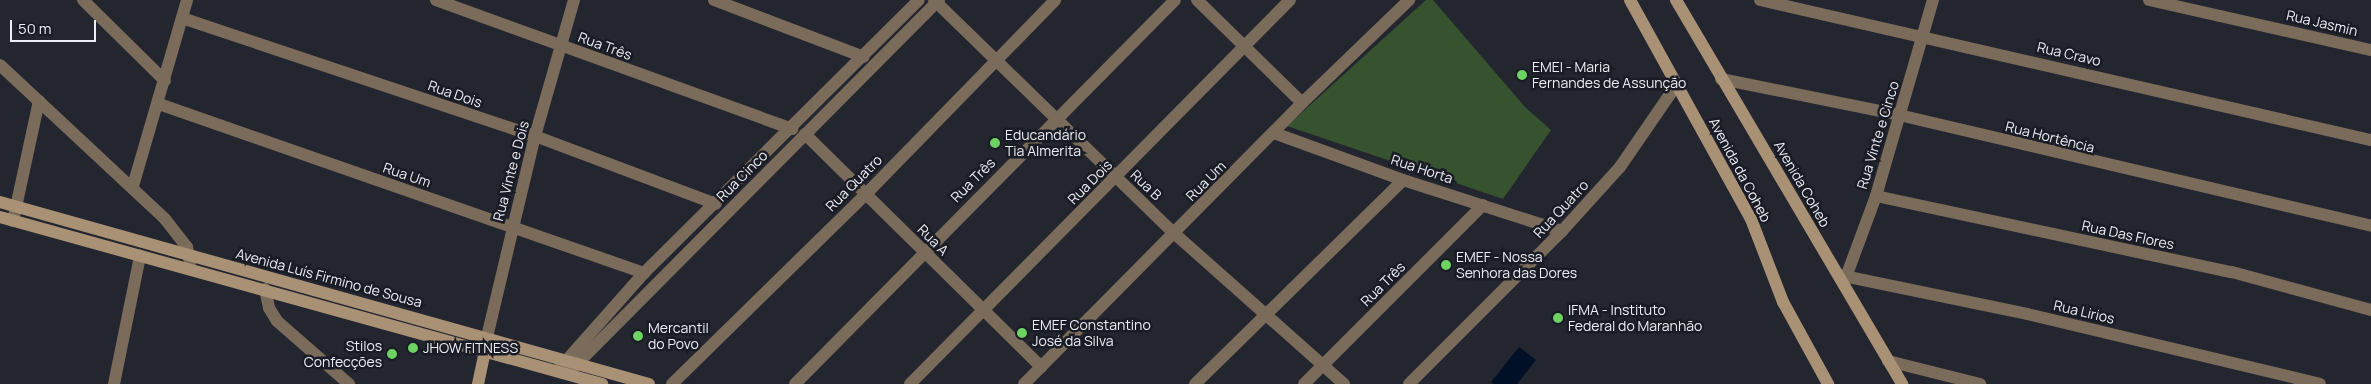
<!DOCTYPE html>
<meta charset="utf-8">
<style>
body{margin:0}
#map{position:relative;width:2371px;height:384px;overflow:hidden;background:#24262f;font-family:Manrope,sans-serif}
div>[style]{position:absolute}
.green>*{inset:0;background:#37522e}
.water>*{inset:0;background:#001127}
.minor>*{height:12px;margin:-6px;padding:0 6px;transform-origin:6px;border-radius:6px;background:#7a6b5a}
.tertiary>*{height:12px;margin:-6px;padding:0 6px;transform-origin:6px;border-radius:6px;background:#7a6b5a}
.secondary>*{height:12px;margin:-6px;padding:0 6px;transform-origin:6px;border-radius:6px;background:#a99176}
.dots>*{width:14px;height:14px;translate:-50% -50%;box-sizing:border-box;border:2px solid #1a1c25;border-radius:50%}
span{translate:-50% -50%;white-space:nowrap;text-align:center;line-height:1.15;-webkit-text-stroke:5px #1a1c25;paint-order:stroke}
.street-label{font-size:14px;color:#ecedf4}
.poi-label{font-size:14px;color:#ecedf4}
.left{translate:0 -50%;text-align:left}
.right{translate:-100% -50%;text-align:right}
.scale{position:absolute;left:10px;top:20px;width:86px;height:22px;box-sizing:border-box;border:2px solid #ecedf4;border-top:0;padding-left:6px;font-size:15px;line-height:18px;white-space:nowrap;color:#ecedf4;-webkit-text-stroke:4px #1a1c25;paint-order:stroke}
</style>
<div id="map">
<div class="green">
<div style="clip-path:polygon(1426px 0,1433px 0,1525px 107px,1551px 130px,1503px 199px,1287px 126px)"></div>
</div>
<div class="water">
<div style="clip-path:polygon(1519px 347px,1536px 360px,1517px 384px,1493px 384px,1491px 382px)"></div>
</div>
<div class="minor">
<div style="left:83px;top:0;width:115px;rotate:44.6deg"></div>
<div style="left:436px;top:0;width:379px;rotate:19.9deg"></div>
<div style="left:714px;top:0;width:160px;rotate:20.8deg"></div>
<div style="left:934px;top:0;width:336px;rotate:44.2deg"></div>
<div style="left:1175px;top:234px;width:226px;rotate:41.6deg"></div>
<div style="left:1197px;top:0;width:147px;rotate:44.4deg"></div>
<div style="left:1760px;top:0;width:627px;rotate:12.91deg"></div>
<div style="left:2149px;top:0;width:228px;rotate:12.7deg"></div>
<div style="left:182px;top:18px;width:372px;rotate:18.5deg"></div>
<div style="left:535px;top:136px;width:193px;rotate:20.6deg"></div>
<div style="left:1721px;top:79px;width:182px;rotate:11.4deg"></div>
<div style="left:1899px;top:115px;width:485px;rotate:13.2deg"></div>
<div style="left:159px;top:104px;width:514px;rotate:19.21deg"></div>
<div style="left:1274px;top:133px;width:137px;rotate:20deg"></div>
<div style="left:1403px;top:180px;width:167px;rotate:17.8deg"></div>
<div style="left:805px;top:134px;width:332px;rotate:44.6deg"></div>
<div style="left:133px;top:186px;width:194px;rotate:-73.8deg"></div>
<div style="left:1876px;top:196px;width:364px;rotate:12.1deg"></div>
<div style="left:2232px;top:272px;width:144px;rotate:15.3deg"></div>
<div style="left:13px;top:221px;width:123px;rotate:-77.8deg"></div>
<div style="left:1839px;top:275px;width:192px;rotate:11.7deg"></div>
<div style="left:2027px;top:314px;width:301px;rotate:13.4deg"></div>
<div style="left:1846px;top:277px;width:86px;rotate:-69.7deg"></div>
<div style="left:1876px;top:196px;width:204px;rotate:-73.8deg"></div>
<div style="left:265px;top:289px;width:19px;rotate:78deg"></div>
<div style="left:269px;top:308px;width:15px;rotate:58deg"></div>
<div style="left:277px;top:321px;width:96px;rotate:41.2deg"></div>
<div style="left:487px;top:337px;width:207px;rotate:-76.6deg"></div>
<div style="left:535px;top:136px;width:141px;rotate:-74deg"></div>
<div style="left:1888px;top:361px;width:95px;rotate:14deg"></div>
<div style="left:114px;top:384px;width:131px;rotate:-78.5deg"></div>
<div style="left:672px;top:384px;width:272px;rotate:-44.4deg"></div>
<div style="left:866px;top:194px;width:271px;rotate:-45.7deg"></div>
<div style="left:795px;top:384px;width:540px;rotate:-45.3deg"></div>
<div style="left:910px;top:384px;width:540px;rotate:-45.3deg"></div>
<div style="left:1024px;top:384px;width:395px;rotate:-45.3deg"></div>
<div style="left:1302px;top:103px;width:149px;rotate:-43.9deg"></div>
<div style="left:1195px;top:384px;width:291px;rotate:-44.4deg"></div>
<div style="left:1304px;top:384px;width:253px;rotate:-45deg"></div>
<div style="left:1409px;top:384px;width:216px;rotate:-45deg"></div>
<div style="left:1562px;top:231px;width:86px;rotate:-47.8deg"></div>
<div style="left:1620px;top:167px;width:101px;rotate:-55.5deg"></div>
</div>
<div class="tertiary">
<div style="left:0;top:65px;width:226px;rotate:43deg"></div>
<div style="left:165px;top:219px;width:36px;rotate:52deg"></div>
<div style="left:187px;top:247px;width:16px;rotate:79deg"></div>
<div style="left:571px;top:370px;width:522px;rotate:-45.16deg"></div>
<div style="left:557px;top:371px;width:131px;rotate:-48.4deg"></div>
<div style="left:644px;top:273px;width:387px;rotate:-44.8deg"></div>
</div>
<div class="secondary">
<div style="left:1630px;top:0;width:250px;rotate:61.1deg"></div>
<div style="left:1751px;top:219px;width:89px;rotate:68.9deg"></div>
<div style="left:1783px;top:302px;width:94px;rotate:61.2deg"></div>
<div style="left:1676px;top:0;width:446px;rotate:59.5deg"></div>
<div style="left:0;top:202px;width:674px;rotate:15.67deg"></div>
<div style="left:0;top:217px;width:625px;rotate:15.5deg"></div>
<div style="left:478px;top:384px;width:40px;rotate:-78deg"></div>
</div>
<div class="dots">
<div style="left:1522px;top:75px;background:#6cd362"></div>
<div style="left:995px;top:143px;background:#6cd362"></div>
<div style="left:1446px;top:265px;background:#6cd362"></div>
<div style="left:1558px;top:318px;background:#6cd362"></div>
<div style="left:1022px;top:333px;background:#6cd362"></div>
<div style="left:638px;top:336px;background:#6cd362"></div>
<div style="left:413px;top:348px;background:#6cd362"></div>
<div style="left:392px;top:354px;background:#6cd362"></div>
</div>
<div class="street-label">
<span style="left:2322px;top:23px;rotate:13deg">Rua Jasmin</span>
<span style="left:605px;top:46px;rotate:20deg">Rua Três</span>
<span style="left:2069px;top:54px;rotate:13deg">Rua Cravo</span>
<span style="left:455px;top:94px;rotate:19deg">Rua Dois</span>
<span style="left:1878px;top:135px;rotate:-73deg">Rua Vinte e Cinco</span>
<span style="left:2050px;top:137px;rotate:14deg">Rua Hortência</span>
<span style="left:1422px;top:169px;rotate:18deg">Rua Horta</span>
<span style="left:1740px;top:170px;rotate:62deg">Avenida da Coheb</span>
<span style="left:511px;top:171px;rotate:-75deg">Rua Vinte e Dois</span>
<span style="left:407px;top:175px;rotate:19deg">Rua Um</span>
<span style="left:742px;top:176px;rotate:-45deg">Rua Cinco</span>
<span style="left:973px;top:180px;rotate:-45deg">Rua Três</span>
<span style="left:1206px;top:181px;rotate:-45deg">Rua Um</span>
<span style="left:1090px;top:182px;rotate:-45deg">Rua Dois</span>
<span style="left:854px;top:183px;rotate:-45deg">Rua Quatro</span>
<span style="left:1802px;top:184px;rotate:60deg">Avenida Coheb</span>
<span style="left:1146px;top:185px;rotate:44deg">Rua B</span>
<span style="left:1561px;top:209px;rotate:-47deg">Rua Quatro</span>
<span style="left:2128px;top:235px;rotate:12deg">Rua Das Flores</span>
<span style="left:933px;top:240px;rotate:45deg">Rua A</span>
<span style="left:329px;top:278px;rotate:15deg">Avenida Luís Firmino de Sousa</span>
<span style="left:1383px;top:284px;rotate:-45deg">Rua Três</span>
<span style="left:2084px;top:312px;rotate:13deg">Rua Lirios</span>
</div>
<div class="poi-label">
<span class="left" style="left:1532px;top:75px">EMEI - Maria<br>Fernandes de Assunção</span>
<span class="left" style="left:1005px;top:143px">Educandário<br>Tia Almerita</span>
<span class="left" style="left:1456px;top:265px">EMEF - Nossa<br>Senhora das Dores</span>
<span class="left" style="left:1568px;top:318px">IFMA - Instituto<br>Federal do Maranhão</span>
<span class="left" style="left:1032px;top:333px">EMEF Constantino<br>José da Silva</span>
<span class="left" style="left:648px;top:336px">Mercantil<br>do Povo</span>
<span class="right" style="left:382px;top:354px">Stilos<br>Confecções</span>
<span class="left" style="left:423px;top:348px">JHOW FITNESS</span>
</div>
<div class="scale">50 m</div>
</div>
